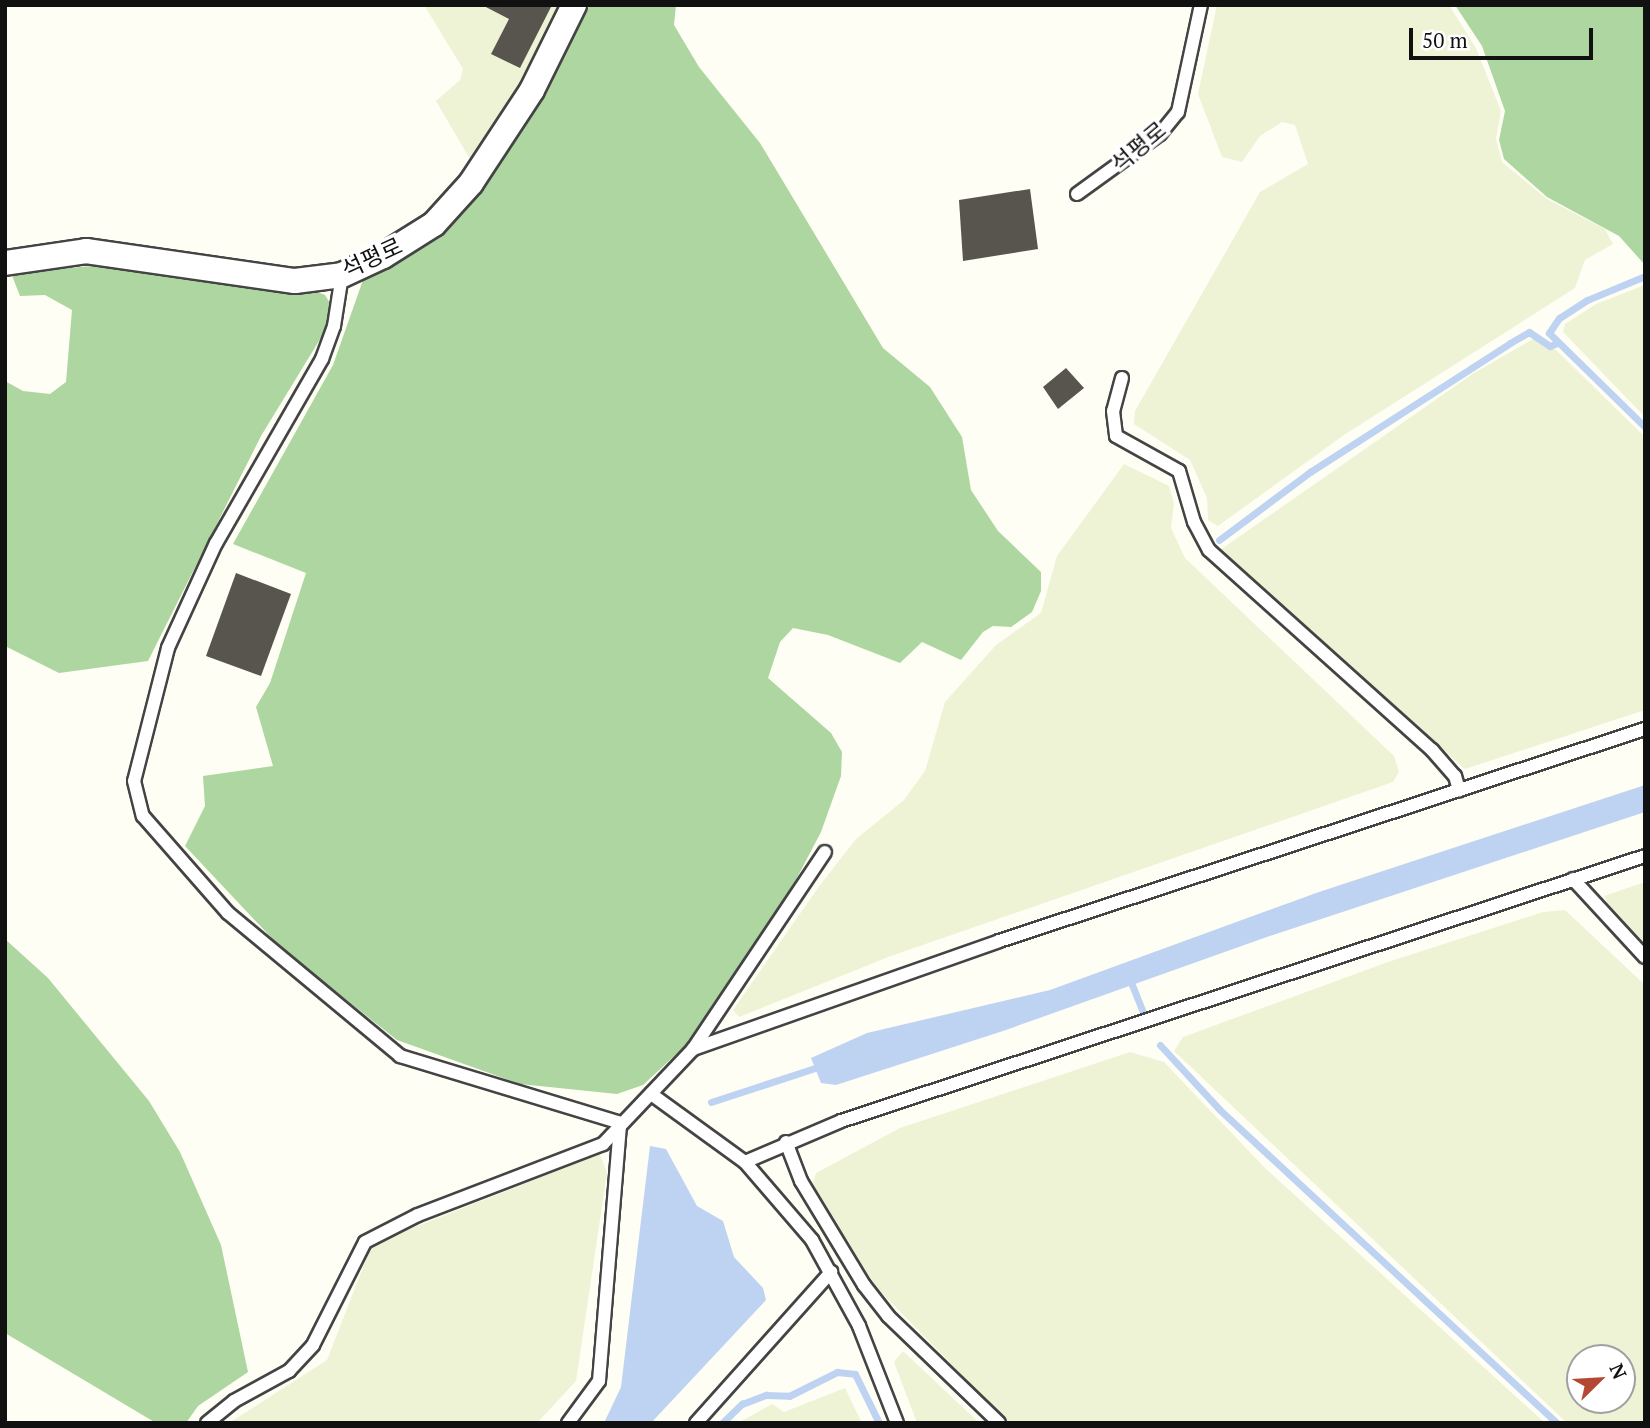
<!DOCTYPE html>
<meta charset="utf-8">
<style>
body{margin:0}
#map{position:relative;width:1650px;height:1428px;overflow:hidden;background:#fefef5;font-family:"PT Serif","Noto Sans KR",serif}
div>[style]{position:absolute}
.farmland>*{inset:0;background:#eff3d6}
.forest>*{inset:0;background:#aed6a1}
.water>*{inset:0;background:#bed3f1}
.stream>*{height:7px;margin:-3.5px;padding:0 3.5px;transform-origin:3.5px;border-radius:3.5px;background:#bed3f1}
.building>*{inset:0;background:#58544e}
.roads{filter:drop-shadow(2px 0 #444) drop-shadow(-2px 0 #444) drop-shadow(0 2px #444) drop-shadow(0 -2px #444)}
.service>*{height:12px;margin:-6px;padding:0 6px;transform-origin:6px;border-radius:6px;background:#fff}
.minor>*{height:24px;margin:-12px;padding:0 12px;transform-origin:12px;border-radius:12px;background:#fff}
span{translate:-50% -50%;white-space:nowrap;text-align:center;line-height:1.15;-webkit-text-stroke:7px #fff;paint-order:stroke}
.street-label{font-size:23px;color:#111}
.frame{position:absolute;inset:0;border:7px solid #111;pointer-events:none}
.north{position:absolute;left:1566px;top:1344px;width:70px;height:70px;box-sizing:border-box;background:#fff;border:2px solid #a0a0a0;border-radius:50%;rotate:66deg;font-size:19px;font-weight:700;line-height:28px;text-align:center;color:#111}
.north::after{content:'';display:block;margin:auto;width:24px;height:32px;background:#b54834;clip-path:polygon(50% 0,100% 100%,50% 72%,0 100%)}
.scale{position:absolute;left:1409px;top:28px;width:184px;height:32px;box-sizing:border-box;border:4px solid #111;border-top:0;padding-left:9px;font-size:21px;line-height:24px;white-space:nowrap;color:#111;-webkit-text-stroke:5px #fff;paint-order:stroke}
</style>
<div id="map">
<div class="farmland">
<div style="clip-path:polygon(424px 5px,564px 5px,499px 126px,471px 161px,436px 101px,460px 80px,463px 69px)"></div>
<div style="clip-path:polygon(1217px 5px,1449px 5px,1476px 48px,1501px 111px,1496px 139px,1502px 162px,1547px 199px,1605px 229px,1613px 244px,1585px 260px,1575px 288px,1344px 435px,1218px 526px,1208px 520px,1207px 498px,1190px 460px,1134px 424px,1135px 411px,1260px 192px,1308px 164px,1295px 125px,1282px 122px,1260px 136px,1242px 162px,1222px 157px,1198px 94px)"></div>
<div style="clip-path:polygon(1645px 285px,1645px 417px,1563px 332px,1565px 324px,1596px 304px)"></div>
<div style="clip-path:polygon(1533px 339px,1556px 350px,1645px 437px,1645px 710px,1465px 769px,1220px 550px,1474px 373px)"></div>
<div style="clip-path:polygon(1124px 464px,1169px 486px,1174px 503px,1171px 528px,1185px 558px,1394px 756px,1399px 772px,1393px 782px,891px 956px,739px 1017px,733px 1010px,820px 885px,856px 839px,904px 800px,925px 771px,945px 702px,996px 645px,1041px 613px,1057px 556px)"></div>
<div style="clip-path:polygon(1645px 882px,1645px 948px,1616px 920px,1604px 896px)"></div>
<div style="clip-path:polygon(evenodd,1565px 910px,1645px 985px,1645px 1423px,1567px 1423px,1174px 1051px,1183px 1037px,1388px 962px,1543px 912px,1565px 910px,1580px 1358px,1622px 1358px,1622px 1400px,1580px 1400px,1580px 1358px)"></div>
<div style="clip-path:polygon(1130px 1052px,1164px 1062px,1264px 1167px,1545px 1423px,1009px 1423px,877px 1288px,820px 1202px,813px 1183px,816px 1173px,900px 1128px)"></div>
<div style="clip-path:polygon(600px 1154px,607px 1173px,576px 1381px,537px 1423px,229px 1423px,327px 1360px,372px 1244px)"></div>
<div style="clip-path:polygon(903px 1351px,974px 1418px,979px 1423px,917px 1423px,894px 1362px)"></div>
<div style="clip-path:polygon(845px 1388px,862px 1423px,738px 1423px,772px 1404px,784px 1412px)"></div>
</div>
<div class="forest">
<div style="clip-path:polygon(590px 5px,676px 5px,674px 25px,699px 67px,760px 143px,883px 348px,930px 387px,962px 437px,971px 490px,998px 531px,1041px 572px,1041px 591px,1032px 612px,1011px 627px,993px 626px,983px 632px,961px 660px,922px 642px,900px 663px,828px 635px,793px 628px,780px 642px,768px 678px,831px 733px,842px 752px,841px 776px,821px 832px,789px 893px,686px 1045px,643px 1085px,617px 1094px,520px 1084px,397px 1040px,281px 948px,185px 846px,205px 806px,203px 776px,273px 766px,256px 707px,270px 683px,306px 573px,233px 544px,333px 365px,363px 280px,450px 228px,536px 109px)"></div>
<div style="clip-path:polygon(1455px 5px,1645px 5px,1645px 265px,1619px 236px,1547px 197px,1504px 159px,1499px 140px,1505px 111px,1482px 46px)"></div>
<div style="clip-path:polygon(115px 264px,303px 286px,325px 295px,336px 313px,261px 436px,148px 661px,59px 673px,5px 646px,5px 381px,23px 391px,50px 394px,66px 382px,72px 310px,45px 295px,20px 296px,11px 273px)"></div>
<div style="clip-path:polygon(5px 939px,48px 978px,149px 1101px,180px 1152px,221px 1245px,248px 1372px,198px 1406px,186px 1423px,156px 1423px,5px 1333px)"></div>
</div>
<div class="water">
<div style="clip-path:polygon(1645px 785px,1645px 812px,1264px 938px,1003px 1031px,836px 1085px,821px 1083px,811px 1058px,867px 1033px,1050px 990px,1319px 892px)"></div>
<div style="clip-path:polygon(650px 1146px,666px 1149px,697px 1206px,723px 1221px,734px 1257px,763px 1288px,766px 1300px,651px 1423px,604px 1423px,621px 1387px)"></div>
</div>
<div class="stream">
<div style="left:1645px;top:276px;width:63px;rotate:157.5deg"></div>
<div style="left:1587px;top:300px;width:33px;rotate:147deg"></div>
<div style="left:1559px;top:318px;width:18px;rotate:124deg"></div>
<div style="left:1549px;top:333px;width:134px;rotate:44.4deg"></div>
<div style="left:1219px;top:540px;width:114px;rotate:-36.8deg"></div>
<div style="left:1310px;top:472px;width:238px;rotate:-32.8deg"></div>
<div style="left:1510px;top:343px;width:22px;rotate:-30deg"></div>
<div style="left:1529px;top:332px;width:25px;rotate:34deg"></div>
<div style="left:1550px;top:346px;width:8px;rotate:-23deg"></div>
<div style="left:1130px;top:980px;width:35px;rotate:68deg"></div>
<div style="left:1160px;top:1045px;width:88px;rotate:47.3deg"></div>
<div style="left:1220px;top:1110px;width:460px;rotate:42.9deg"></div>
<div style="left:711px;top:1102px;width:119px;rotate:-18.1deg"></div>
<div style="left:722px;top:1423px;width:28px;rotate:-44deg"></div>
<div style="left:742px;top:1404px;width:26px;rotate:-21deg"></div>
<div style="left:766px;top:1395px;width:23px;rotate:2deg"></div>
<div style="left:789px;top:1396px;width:54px;rotate:-26.6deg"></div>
<div style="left:837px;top:1372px;width:18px;rotate:6deg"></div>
<div style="left:855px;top:1374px;width:55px;rotate:63.9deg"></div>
</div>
<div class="building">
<div style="clip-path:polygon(482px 5px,552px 5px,520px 68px,491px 54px,509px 19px)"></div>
<div style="clip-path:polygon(1030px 189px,1038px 249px,963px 261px,959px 200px)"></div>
<div style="clip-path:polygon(1066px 368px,1084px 388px,1058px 409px,1043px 387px)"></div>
<div style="clip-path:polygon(236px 573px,291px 594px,261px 676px,206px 656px)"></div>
</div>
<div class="roads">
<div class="service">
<div style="left:1077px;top:194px;width:102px;rotate:-35.9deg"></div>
<div style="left:1160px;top:134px;width:28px;rotate:-51deg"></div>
<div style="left:1178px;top:112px;width:109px;rotate:-77.9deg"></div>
<div style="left:342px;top:275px;width:52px;rotate:98.9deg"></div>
<div style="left:334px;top:326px;width:35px;rotate:110deg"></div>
<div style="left:322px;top:359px;width:212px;rotate:119.9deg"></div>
<div style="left:216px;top:543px;width:115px;rotate:114.6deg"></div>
<div style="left:168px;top:648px;width:137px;rotate:104.3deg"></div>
<div style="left:134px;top:781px;width:36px;rotate:76deg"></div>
<div style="left:143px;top:816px;width:129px;rotate:48.8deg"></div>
<div style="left:228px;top:913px;width:224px;rotate:39.7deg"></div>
<div style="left:400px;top:1056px;width:230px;rotate:16.9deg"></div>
<div style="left:1122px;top:378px;width:34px;rotate:105deg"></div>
<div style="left:1113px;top:411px;width:25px;rotate:83deg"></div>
<div style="left:1116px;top:436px;width:72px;rotate:29.1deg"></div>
<div style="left:1179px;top:471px;width:53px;rotate:73.6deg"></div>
<div style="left:1194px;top:522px;width:32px;rotate:62deg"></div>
<div style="left:1209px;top:550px;width:300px;rotate:41.9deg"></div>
<div style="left:1432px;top:750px;width:35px;rotate:49deg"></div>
<div style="left:1455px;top:776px;width:15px;rotate:74deg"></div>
<div style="left:1573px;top:879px;width:106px;rotate:47.3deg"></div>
<div style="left:693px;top:1049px;width:237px;rotate:-56.2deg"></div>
<div style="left:651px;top:1094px;width:116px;rotate:35.9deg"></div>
<div style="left:745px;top:1162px;width:103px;rotate:49.3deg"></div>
<div style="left:812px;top:1240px;width:98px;rotate:61.3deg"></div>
<div style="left:859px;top:1326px;width:104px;rotate:68.6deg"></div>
<div style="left:786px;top:1142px;width:42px;rotate:69deg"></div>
<div style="left:801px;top:1181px;width:122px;rotate:58.8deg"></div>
<div style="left:864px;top:1285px;width:39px;rotate:52deg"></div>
<div style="left:888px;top:1316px;width:154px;rotate:43.9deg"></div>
<div style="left:745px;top:1162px;width:104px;rotate:-23.1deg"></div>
<div style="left:841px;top:1121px;width:847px;rotate:-18.24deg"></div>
<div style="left:207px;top:1423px;width:35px;rotate:-39deg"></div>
<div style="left:234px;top:1401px;width:63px;rotate:-28.6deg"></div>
<div style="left:289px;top:1371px;width:35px;rotate:-47deg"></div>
<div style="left:313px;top:1345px;width:115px;rotate:-63.2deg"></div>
<div style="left:365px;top:1242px;width:59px;rotate:-27deg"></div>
<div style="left:418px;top:1215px;width:198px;rotate:-21deg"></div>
<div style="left:603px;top:1144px;width:131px;rotate:-46.5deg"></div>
<div style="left:693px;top:1049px;width:324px;rotate:-19.4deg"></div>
<div style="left:999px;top:941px;width:680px;rotate:-18.17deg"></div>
<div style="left:568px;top:1423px;width:52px;rotate:-53.6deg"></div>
<div style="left:599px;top:1381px;width:259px;rotate:-85.3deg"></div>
<div style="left:696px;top:1423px;width:203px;rotate:-48.2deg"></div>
</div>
<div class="minor">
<div style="left:5px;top:263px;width:82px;rotate:-8.4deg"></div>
<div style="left:86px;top:251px;width:211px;rotate:8.2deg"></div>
<div style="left:295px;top:281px;width:47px;rotate:-7.3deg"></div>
<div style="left:342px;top:275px;width:45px;rotate:-24.9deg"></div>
<div style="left:383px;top:256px;width:60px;rotate:-32.1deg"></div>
<div style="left:434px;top:224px;width:55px;rotate:-47.9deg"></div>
<div style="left:471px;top:183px;width:111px;rotate:-56.7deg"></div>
<div style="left:532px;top:90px;width:95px;rotate:-63.7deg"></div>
</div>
</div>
<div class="street-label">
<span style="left:1139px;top:147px;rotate:-40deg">석평로</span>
<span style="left:372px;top:258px;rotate:-25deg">석평로</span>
</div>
<div class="frame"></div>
<div class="north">N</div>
<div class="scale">50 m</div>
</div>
